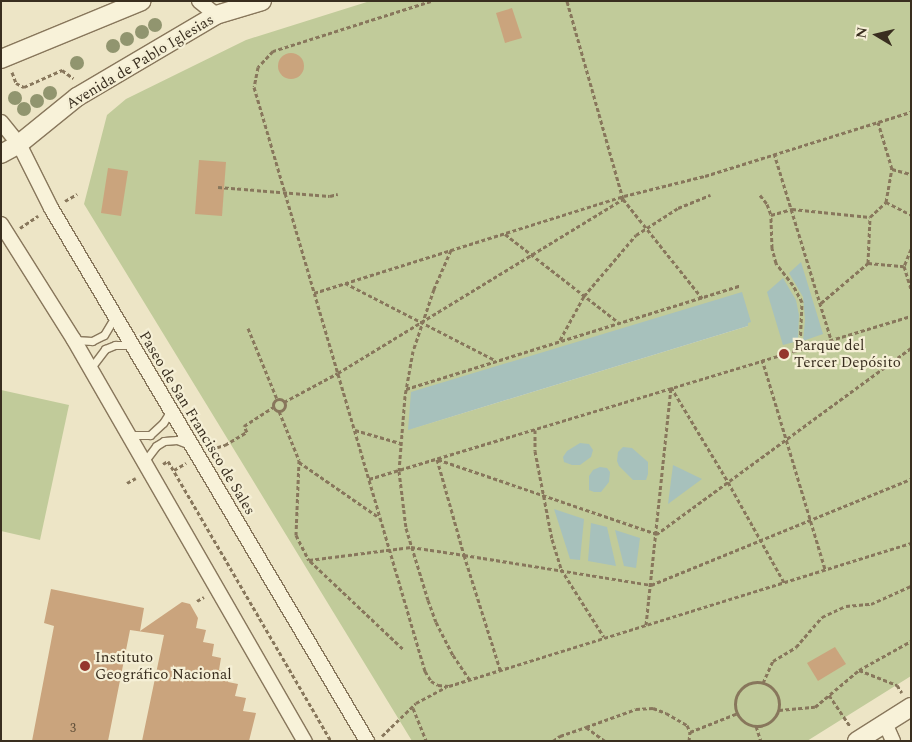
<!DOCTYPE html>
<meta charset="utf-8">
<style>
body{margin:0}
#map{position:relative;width:912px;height:742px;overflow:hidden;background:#ede5c6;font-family:Spectral,serif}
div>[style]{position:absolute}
.green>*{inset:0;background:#c1cb9a}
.water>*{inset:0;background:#a7c1bc}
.building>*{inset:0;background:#caa47d}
.round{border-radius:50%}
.path>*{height:3px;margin-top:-1.5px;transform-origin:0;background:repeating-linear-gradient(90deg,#88775c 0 4px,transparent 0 6.5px)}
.path>.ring{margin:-1.5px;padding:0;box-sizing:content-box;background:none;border:3px solid #88775c;border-radius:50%}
.roads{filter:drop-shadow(1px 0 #88775c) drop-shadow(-1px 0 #88775c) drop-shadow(0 1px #88775c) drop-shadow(0 -1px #88775c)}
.service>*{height:7px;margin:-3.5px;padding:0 3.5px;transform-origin:3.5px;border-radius:3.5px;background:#f8f2d9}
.minor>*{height:14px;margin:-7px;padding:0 7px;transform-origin:7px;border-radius:7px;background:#f8f2d9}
.tertiary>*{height:18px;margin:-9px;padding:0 9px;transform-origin:9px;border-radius:9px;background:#f8f2d9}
.trees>*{width:14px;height:14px;margin:-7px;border-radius:50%;background:#91956f}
.dots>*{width:14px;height:14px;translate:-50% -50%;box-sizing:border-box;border:2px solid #f5efd5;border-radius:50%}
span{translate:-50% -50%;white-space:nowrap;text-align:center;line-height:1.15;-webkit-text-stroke:4.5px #f5efd5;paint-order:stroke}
.number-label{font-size:12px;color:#5d4c36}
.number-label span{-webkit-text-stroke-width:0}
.street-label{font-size:15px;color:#392e1f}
.poi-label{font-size:15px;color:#392e1f}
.left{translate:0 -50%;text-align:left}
.frame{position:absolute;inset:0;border:2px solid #392e1f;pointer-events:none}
.north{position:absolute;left:852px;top:10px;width:50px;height:50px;-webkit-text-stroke:4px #f5efd5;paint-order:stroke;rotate:279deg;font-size:14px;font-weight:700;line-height:20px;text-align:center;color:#392e1f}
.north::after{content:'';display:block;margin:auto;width:18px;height:22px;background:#392e1f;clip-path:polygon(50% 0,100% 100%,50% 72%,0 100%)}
</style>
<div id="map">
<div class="green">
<div style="clip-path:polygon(evenodd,370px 1px,911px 1px,911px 676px,807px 741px,412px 741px,84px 204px,107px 115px,126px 99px,246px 40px,370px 1px,751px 322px,748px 323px,748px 326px,408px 430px,751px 322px)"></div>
<div style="clip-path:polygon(1px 390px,69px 405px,40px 540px,1px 531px)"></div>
</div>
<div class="water">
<div style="clip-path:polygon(801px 262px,823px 334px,803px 341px,805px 320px,803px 297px,789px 273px)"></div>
<div style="clip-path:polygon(783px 278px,796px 300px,799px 315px,798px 341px,783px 345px,767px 292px)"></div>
<div style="clip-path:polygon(742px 292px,751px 322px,748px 323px,748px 326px,408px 430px,411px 392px)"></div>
<div style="clip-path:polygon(580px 443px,589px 444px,593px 450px,591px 457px,580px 465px,572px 465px,564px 462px,563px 457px,567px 451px)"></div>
<div style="clip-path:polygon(623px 447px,632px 448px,648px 462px,648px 474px,646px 480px,633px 480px,619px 466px,617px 461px,618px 452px)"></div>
<div style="clip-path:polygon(673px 465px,702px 479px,668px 504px)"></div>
<div style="clip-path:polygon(600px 467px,607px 468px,610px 472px,609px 482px,601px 492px,594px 492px,589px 490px,589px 476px,593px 470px)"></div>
<div style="clip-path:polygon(554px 509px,584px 519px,580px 560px,570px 559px)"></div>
<div style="clip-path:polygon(591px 523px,607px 527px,616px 566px,588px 561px)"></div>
<div style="clip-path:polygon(615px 530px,640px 538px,636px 568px,624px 566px)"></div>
</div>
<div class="building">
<div style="clip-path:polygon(512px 8px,522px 38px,505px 43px,496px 13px)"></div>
<div class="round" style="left:278px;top:53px;width:26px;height:26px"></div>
<div style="clip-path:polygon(199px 160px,226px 162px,222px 216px,195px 214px)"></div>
<div style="clip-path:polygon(108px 168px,128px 171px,121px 216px,101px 213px)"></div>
<div style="clip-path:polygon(51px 589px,144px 608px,140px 631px,182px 602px,190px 604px,198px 618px,196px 628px,206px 630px,203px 642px,214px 644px,212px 656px,221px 658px,219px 670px,230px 672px,228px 682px,238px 684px,235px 696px,246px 698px,243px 711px,256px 713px,249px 741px,142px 741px,164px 635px,130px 630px,108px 741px,32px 741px,54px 626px,44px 623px)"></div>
<div style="clip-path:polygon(835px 647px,846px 664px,818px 681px,807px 663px)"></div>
</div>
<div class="path">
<div style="left:431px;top:1px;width:166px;rotate:162.4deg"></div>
<div style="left:273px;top:51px;width:22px;rotate:133deg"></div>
<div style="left:258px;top:67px;width:20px;rotate:101deg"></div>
<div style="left:254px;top:87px;width:609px;rotate:73.68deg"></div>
<div style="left:425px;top:671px;width:12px;rotate:59deg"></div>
<div style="left:431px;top:681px;width:8px;rotate:30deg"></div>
<div style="left:438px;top:685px;width:11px;rotate:5deg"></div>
<div style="left:449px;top:686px;width:484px;rotate:-17.2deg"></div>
<div style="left:12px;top:72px;width:12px;rotate:70deg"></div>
<div style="left:16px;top:83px;width:9px;rotate:27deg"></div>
<div style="left:24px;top:87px;width:42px;rotate:-24.1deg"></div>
<div style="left:62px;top:70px;width:14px;rotate:36deg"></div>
<div style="left:774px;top:153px;width:195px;rotate:73deg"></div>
<div style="left:892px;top:169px;width:20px;rotate:15deg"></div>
<div style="left:218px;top:187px;width:112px;rotate:4.6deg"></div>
<div style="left:330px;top:196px;width:8px;rotate:-14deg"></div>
<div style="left:760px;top:195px;width:11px;rotate:52deg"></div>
<div style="left:767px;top:204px;width:12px;rotate:70deg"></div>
<div style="left:623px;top:199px;width:127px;rotate:51.4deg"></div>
<div style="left:65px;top:201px;width:14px;rotate:-30deg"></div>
<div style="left:886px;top:202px;width:28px;rotate:27deg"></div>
<div style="left:20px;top:228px;width:22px;rotate:-34deg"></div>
<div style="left:505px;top:234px;width:143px;rotate:37.9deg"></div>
<div style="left:911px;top:249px;width:18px;rotate:112deg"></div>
<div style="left:904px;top:266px;width:24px;rotate:73deg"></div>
<div style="left:451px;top:250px;width:43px;rotate:113.6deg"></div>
<div style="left:434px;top:289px;width:65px;rotate:108.7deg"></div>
<div style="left:413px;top:351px;width:46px;rotate:100.1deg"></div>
<div style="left:405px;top:396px;width:75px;rotate:94.6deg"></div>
<div style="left:399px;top:471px;width:57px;rotate:83deg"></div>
<div style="left:406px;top:528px;width:75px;rotate:73deg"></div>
<div style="left:428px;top:600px;width:23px;rotate:70deg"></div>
<div style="left:436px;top:622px;width:37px;rotate:63deg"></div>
<div style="left:453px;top:655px;width:29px;rotate:56deg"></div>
<div style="left:868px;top:263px;width:46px;rotate:-87.5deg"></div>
<div style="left:870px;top:217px;width:22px;rotate:-43deg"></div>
<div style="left:886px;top:202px;width:34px;rotate:-80deg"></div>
<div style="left:892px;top:169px;width:49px;rotate:-106.6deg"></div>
<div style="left:345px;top:283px;width:169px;rotate:27.2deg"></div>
<div style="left:314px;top:293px;width:325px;rotate:-17.4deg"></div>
<div style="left:624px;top:196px;width:83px;rotate:-13.9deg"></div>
<div style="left:705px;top:176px;width:216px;rotate:-17.3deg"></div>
<div style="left:821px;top:303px;width:62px;rotate:-40.4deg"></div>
<div style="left:868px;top:263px;width:36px;rotate:5deg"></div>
<div style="left:248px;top:328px;width:77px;rotate:67.8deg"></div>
<div style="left:560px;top:340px;width:50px;rotate:-61.4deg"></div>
<div style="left:584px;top:296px;width:80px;rotate:-49.6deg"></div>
<div style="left:636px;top:235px;width:50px;rotate:-32.7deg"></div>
<div style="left:678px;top:208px;width:35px;rotate:-22deg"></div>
<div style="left:800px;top:348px;width:46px;rotate:-87.5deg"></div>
<div style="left:802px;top:302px;width:19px;rotate:-118deg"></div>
<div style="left:793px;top:285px;width:28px;rotate:-128deg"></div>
<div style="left:776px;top:263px;width:16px;rotate:-105deg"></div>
<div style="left:772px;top:248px;width:33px;rotate:-92deg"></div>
<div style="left:771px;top:215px;width:22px;rotate:-16deg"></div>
<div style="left:792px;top:209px;width:78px;rotate:5.9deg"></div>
<div style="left:911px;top:348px;width:315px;rotate:143.8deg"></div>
<div style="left:657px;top:534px;width:232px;rotate:-161.2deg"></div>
<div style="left:437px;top:459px;width:100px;rotate:74.3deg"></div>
<div style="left:464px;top:555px;width:189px;rotate:9.1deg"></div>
<div style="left:651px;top:585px;width:281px;rotate:-22.2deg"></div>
<div style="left:762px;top:359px;width:219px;rotate:73.3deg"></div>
<div style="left:406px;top:389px;width:349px;rotate:-17.2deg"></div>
<div class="ring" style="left:273px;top:399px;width:9px;height:9px"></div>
<div style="left:284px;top:402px;width:61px;rotate:-28.2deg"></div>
<div style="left:338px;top:373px;width:334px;rotate:-31.4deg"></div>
<div style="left:623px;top:199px;width:206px;rotate:-105.8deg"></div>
<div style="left:279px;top:411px;width:53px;rotate:67.8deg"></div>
<div style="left:299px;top:460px;width:75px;rotate:92.3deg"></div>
<div style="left:296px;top:535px;width:28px;rotate:63deg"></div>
<div style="left:309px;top:560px;width:103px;rotate:-7.3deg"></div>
<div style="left:411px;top:547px;width:54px;rotate:8.6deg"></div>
<div style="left:464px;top:555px;width:120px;rotate:72.5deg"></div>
<div style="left:355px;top:430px;width:47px;rotate:16.1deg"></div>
<div style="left:535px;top:430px;width:21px;rotate:90deg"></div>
<div style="left:535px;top:451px;width:90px;rotate:79.1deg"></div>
<div style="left:552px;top:539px;width:31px;rotate:73deg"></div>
<div style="left:561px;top:569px;width:80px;rotate:57.7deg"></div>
<div style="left:211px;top:449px;width:15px;rotate:-16deg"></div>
<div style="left:225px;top:445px;width:26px;rotate:-31deg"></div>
<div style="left:247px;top:432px;width:7px;rotate:-117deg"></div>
<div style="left:244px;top:426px;width:35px;rotate:-33deg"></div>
<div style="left:299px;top:462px;width:98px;rotate:34.7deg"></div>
<div style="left:163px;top:464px;width:6px;rotate:-31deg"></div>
<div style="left:168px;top:461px;width:324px;rotate:59.8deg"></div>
<div style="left:174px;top:470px;width:14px;rotate:-30deg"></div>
<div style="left:369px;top:479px;width:566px;rotate:-16.74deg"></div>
<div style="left:127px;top:483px;width:10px;rotate:-29deg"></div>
<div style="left:310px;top:561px;width:129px;rotate:43.4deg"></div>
<div style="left:197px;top:601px;width:8px;rotate:-30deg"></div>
<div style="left:646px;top:625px;width:239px;rotate:-84deg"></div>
<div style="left:671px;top:387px;width:111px;rotate:59deg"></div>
<div style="left:728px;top:482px;width:115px;rotate:60.8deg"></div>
<div style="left:859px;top:670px;width:41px;rotate:21.5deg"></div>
<div style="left:897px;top:685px;width:9px;rotate:58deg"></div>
<div class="ring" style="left:735px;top:682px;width:41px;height:41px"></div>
<div style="left:763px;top:683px;width:24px;rotate:-66deg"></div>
<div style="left:773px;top:661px;width:27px;rotate:-31deg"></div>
<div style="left:796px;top:647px;width:40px;rotate:-49deg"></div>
<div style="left:822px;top:617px;width:26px;rotate:-25deg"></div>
<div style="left:846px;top:606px;width:25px;rotate:-5deg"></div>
<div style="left:871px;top:604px;width:44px;rotate:-24.2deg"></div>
<div style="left:829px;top:695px;width:37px;rotate:56deg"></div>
<div style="left:413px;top:708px;width:35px;rotate:68deg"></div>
<div style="left:779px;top:710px;width:36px;rotate:-5deg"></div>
<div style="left:815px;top:707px;width:57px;rotate:-40.1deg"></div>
<div style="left:859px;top:670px;width:60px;rotate:-29.1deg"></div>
<div style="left:756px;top:726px;width:16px;rotate:72deg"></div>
<div style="left:382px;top:736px;width:47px;rotate:-44.1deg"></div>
<div style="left:416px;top:703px;width:34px;rotate:-28deg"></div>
<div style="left:553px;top:741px;width:9px;rotate:-36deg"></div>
<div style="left:560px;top:736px;width:28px;rotate:-19deg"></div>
<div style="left:605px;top:741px;width:24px;rotate:-144deg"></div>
<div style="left:586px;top:727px;width:53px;rotate:-19.8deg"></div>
<div style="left:636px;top:709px;width:17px;rotate:-3deg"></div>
<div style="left:653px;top:708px;width:14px;rotate:21deg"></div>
<div style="left:666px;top:713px;width:24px;rotate:30deg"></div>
<div style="left:687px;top:725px;width:8px;rotate:67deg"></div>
<div style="left:689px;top:741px;width:9px;rotate:-84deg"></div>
<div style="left:690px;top:732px;width:52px;rotate:-21.6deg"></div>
</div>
<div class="roads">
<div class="service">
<div style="left:74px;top:340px;width:18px;rotate:3deg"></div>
<div style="left:92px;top:341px;width:13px;rotate:-27deg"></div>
<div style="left:104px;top:335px;width:21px;rotate:-59deg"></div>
<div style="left:90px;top:369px;width:25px;rotate:-53deg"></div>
<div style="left:105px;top:349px;width:11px;rotate:-22deg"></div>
<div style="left:115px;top:345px;width:17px"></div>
<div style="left:128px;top:435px;width:22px"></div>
<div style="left:150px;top:435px;width:18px;rotate:-43deg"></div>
<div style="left:163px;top:423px;width:15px;rotate:-58deg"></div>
<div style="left:144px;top:462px;width:20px;rotate:-53deg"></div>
<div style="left:156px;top:446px;width:9px;rotate:-32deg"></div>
<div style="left:164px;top:441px;width:13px;rotate:-4deg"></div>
<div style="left:177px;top:440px;width:14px;rotate:21deg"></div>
</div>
<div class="minor">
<div style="left:199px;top:1px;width:22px;rotate:39deg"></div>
<div style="left:1px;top:122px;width:28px;rotate:51deg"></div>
<div style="left:19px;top:144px;width:72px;rotate:63.4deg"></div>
<div style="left:51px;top:208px;width:620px;rotate:59.34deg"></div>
<div style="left:1px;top:224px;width:137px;rotate:57.8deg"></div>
<div style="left:74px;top:340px;width:463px;rotate:60.1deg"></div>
<div style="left:885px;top:723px;width:20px;rotate:66deg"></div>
</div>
<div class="tertiary">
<div style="left:1px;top:59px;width:152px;rotate:-22.4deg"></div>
<div style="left:1px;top:154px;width:21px;rotate:-29deg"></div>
<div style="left:19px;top:144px;width:75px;rotate:-39deg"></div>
<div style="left:77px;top:97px;width:161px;rotate:-30.5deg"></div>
<div style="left:216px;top:15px;width:48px;rotate:-16.9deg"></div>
<div style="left:857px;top:741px;width:64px;rotate:-32.2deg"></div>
</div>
</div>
<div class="trees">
<div style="left:155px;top:25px"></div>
<div style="left:142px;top:32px"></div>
<div style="left:127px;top:39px"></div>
<div style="left:113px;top:46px"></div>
<div style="left:77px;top:63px"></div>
<div style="left:50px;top:93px"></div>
<div style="left:15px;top:98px"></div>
<div style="left:37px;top:101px"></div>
<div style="left:24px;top:109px"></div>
</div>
<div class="dots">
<div style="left:784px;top:354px;background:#95362d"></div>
<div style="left:85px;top:666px;background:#95362d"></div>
</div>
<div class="number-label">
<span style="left:73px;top:729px">3</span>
</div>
<div class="street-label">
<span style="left:140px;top:62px;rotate:-31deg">Avenida de Pablo Iglesias</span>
<span style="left:197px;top:423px;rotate:59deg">Paseo de San Francisco de Sales</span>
</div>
<div class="poi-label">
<span class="left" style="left:794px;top:354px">Parque del<br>Tercer Depósito</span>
<span class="left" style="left:95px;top:666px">Instituto<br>Geográfico Nacional</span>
</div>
<div class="frame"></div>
<div class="north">N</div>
</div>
